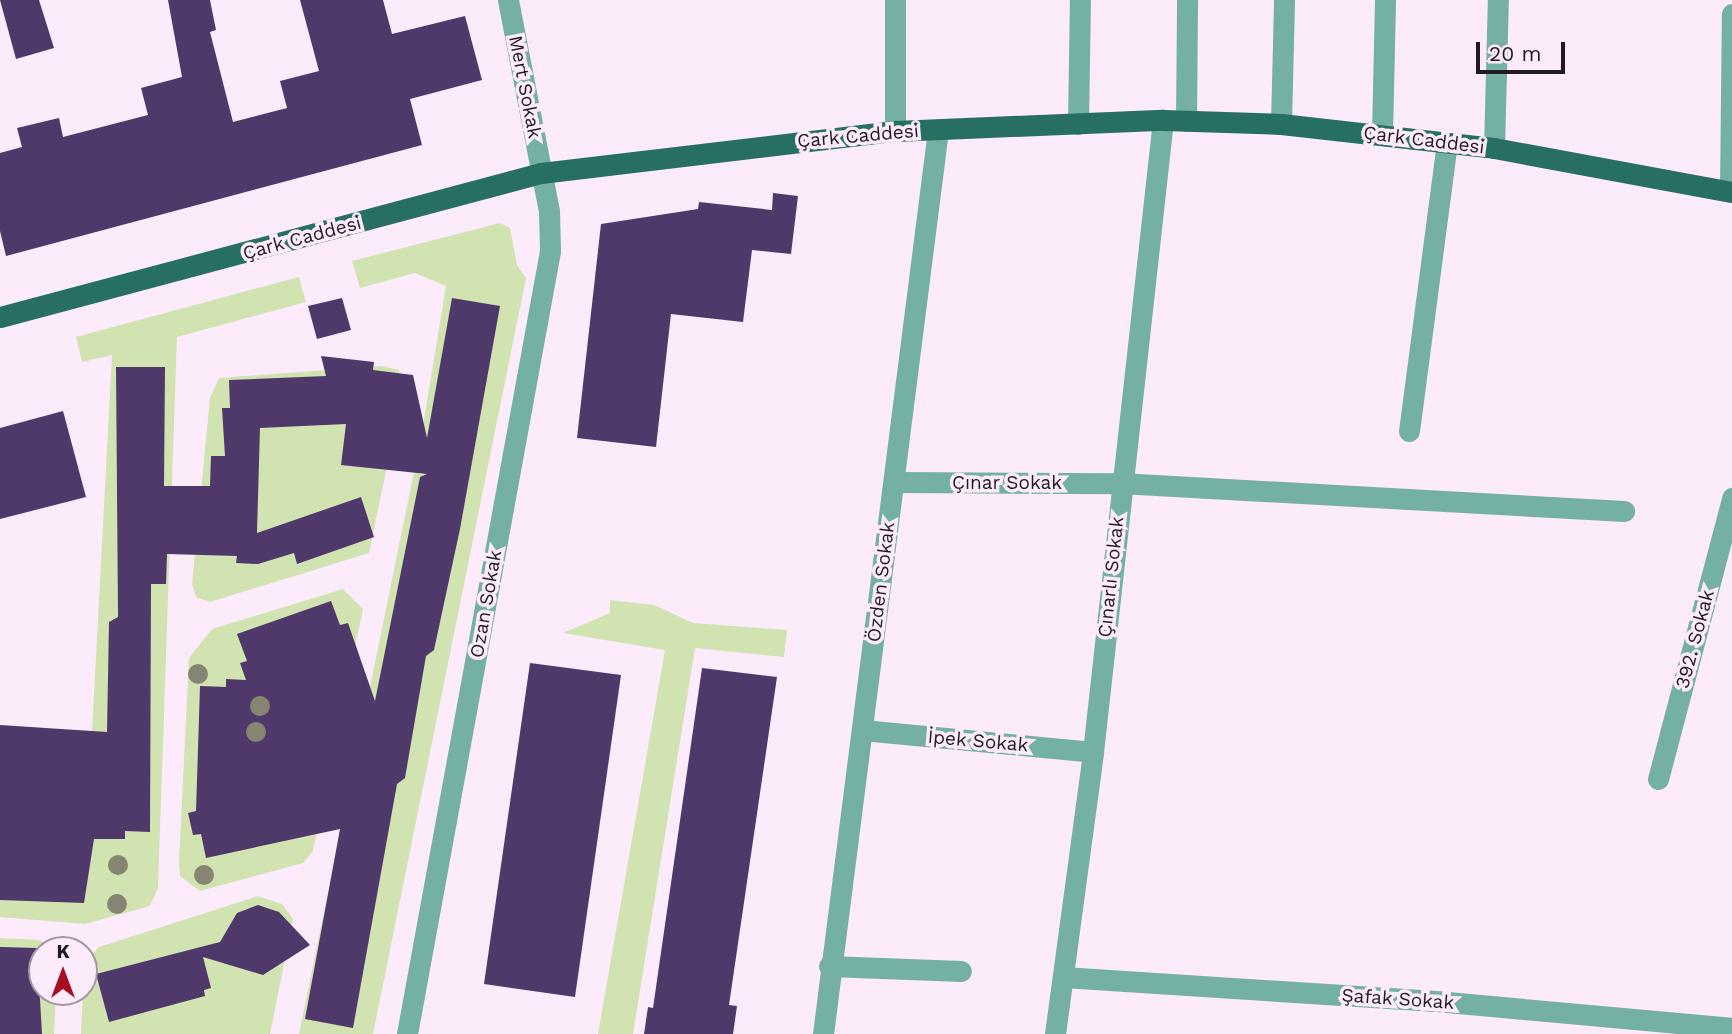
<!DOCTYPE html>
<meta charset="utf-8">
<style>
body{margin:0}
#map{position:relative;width:1732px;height:1034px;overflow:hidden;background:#fcebfb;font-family:"Work Sans",sans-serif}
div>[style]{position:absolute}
.green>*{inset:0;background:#d2e3b2}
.building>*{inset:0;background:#4f386a}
.minor>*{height:21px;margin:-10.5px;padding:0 10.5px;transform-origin:10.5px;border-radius:10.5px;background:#74b0a3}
.major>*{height:21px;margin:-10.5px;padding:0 10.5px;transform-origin:10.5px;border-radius:10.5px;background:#276f62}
.trees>*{width:20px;height:20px;margin:-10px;border-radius:50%;background:#868572}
span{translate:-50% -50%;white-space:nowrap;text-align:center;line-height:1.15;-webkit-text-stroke:7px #fcebfb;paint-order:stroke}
.street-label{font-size:19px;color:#201a20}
.north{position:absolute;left:28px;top:936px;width:70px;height:70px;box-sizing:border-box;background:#fcebfb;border:2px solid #a497a3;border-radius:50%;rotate:0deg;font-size:19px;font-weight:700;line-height:28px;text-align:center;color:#201a20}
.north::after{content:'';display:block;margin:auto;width:24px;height:32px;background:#a60e24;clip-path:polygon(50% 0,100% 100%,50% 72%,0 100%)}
.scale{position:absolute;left:1476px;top:42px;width:89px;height:32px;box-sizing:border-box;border:4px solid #201a20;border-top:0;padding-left:9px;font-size:21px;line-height:24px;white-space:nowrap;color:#201a20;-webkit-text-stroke:5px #fcebfb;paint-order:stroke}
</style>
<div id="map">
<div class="green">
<div style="clip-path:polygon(500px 223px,510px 228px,517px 265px,526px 278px,373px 1034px,299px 1034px,421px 438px,446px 286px,415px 273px,360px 288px,352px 261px)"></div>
<div style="clip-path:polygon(299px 277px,306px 302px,177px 337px,158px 888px,150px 906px,85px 924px,0 917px,0 820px,87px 826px,112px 355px,82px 362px,76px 337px)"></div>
<div style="clip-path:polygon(381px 366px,399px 370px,402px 395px,369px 553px,210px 602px,196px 597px,192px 584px,210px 398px,219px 378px)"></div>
<div style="clip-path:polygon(343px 589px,363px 609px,313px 851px,303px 863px,200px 891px,180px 876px,179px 862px,189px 658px,212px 629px)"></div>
<div style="clip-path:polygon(610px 600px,654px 605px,693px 623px,787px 630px,784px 657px,695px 648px,633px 1034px,598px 1034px,665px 650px,563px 633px,610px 613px)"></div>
<div style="clip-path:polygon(258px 896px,282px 904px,293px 919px,270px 1034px,81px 1034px,84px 963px,99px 947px)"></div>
<div style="clip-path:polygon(0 938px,40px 940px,52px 950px,42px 950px,42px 992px,56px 992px,54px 1034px,0 1034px)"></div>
</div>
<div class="building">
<div style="clip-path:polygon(0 0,39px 0,54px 48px,16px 59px)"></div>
<div style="clip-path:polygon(168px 0,210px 0,216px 30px,210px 32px,233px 122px,287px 108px,280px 81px,319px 71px,300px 0,383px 0,392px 34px,465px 16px,482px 80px,410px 99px,422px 145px,6px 256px,0 231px,0 153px,22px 147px,17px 128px,59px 118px,63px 137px,148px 115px,141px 88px,182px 77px)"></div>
<div style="clip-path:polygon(773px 193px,798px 196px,791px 254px,752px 250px,743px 322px,671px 314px,656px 447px,577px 438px,601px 224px,698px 209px,699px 202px,772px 210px)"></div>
<div style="clip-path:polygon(342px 298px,351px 330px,317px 339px,308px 306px)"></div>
<div style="clip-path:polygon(452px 298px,500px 306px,460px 529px,434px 650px,426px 656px,405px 778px,397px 784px,353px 1028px,305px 1019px,340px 829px,206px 858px,201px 834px,193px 835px,188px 813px,196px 811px,200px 686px,226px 687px,226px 679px,246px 680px,240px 663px,247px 661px,237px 634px,331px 601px,340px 625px,348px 623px,375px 701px,420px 477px,427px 474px,341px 465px,346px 424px,260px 428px,257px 533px,361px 497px,374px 537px,297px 564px,294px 553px,258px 564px,236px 563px,237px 556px,167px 554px,166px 584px,151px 584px,150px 832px,125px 831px,125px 839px,94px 839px,84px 903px,0 900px,0 725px,107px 732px,109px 622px,118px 617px,116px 367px,165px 367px,164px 486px,210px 486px,211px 456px,225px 456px,222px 408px,230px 408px,229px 380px,326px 376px,321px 356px,374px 362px,373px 370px,413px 375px,427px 438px)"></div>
<div style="clip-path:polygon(63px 411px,86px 497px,0 519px,0 428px)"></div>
<div style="clip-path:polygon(530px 663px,621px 675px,575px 997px,484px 984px)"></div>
<div style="clip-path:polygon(702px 668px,777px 677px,729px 1005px,737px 1006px,733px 1034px,644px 1034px,648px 1007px,653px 1008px)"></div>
<div style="clip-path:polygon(258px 905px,279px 912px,310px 945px,263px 975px,203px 957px,211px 988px,204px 990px,205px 996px,109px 1022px,96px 974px,220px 942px,237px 913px)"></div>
<div style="clip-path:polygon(0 947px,37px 948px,42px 1034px,0 1034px)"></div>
</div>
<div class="minor">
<div style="left:895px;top:0;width:131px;rotate:90deg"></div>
<div style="left:1186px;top:121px;width:121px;rotate:-89.5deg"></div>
<div style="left:1078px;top:124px;width:124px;rotate:-89.1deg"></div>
<div style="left:1281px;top:124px;width:124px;rotate:-88.6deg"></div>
<div style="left:1382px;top:134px;width:134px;rotate:-88.7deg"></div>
<div style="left:1494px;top:148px;width:148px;rotate:-88.5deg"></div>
<div style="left:1730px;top:191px;width:177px;rotate:-89.4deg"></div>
<div style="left:1409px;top:431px;width:290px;rotate:-82.5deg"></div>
<div style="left:894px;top:482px;width:226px;rotate:0.3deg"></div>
<div style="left:1120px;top:483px;width:505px;rotate:3.18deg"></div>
<div style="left:862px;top:730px;width:232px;rotate:5.4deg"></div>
<div style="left:1658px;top:779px;width:291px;rotate:-75.2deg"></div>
<div style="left:829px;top:966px;width:132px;rotate:2.2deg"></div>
<div style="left:1063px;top:977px;width:385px;rotate:3.7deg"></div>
<div style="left:1447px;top:1002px;width:286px;rotate:5.2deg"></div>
<div style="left:407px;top:1034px;width:796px;rotate:-79.65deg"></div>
<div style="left:550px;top:251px;width:40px;rotate:-91.4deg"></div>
<div style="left:549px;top:211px;width:215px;rotate:-101deg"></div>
<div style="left:823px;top:1034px;width:911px;rotate:-82.75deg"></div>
<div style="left:1055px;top:1034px;width:285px;rotate:-82.3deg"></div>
<div style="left:1093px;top:752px;width:636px;rotate:-83.68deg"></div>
</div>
<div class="major">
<div style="left:0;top:317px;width:560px;rotate:-14.91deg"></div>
<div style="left:541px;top:173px;width:356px;rotate:-6.8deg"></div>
<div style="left:895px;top:131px;width:268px;rotate:-2.4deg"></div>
<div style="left:1163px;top:120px;width:118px;rotate:1.9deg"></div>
<div style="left:1281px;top:124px;width:214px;rotate:6.4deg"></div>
<div style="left:1494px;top:148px;width:242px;rotate:10.5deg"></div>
</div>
<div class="trees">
<div style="left:198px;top:674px"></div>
<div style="left:260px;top:706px"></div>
<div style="left:256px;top:732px"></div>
<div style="left:118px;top:865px"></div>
<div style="left:204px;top:875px"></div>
<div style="left:117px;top:904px"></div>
</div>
<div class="street-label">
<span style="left:525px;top:87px;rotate:79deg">Mert Sokak</span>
<span style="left:858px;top:136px;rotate:-5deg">Çark Caddesi</span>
<span style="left:1424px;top:140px;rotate:7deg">Çark Caddesi</span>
<span style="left:302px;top:238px;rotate:-15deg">Çark Caddesi</span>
<span style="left:1007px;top:483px">Çınar Sokak</span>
<span style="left:1111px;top:577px;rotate:-84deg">Çınarlı Sokak</span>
<span style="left:881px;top:582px;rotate:-83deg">Özden Sokak</span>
<span style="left:486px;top:604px;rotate:-80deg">Ozan Sokak</span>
<span style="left:1695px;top:639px;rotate:-75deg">392. Sokak</span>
<span style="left:978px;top:741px;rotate:5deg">İpek Sokak</span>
<span style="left:1398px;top:999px;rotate:4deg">Şafak Sokak</span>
</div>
<div class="north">K</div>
<div class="scale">20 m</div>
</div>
